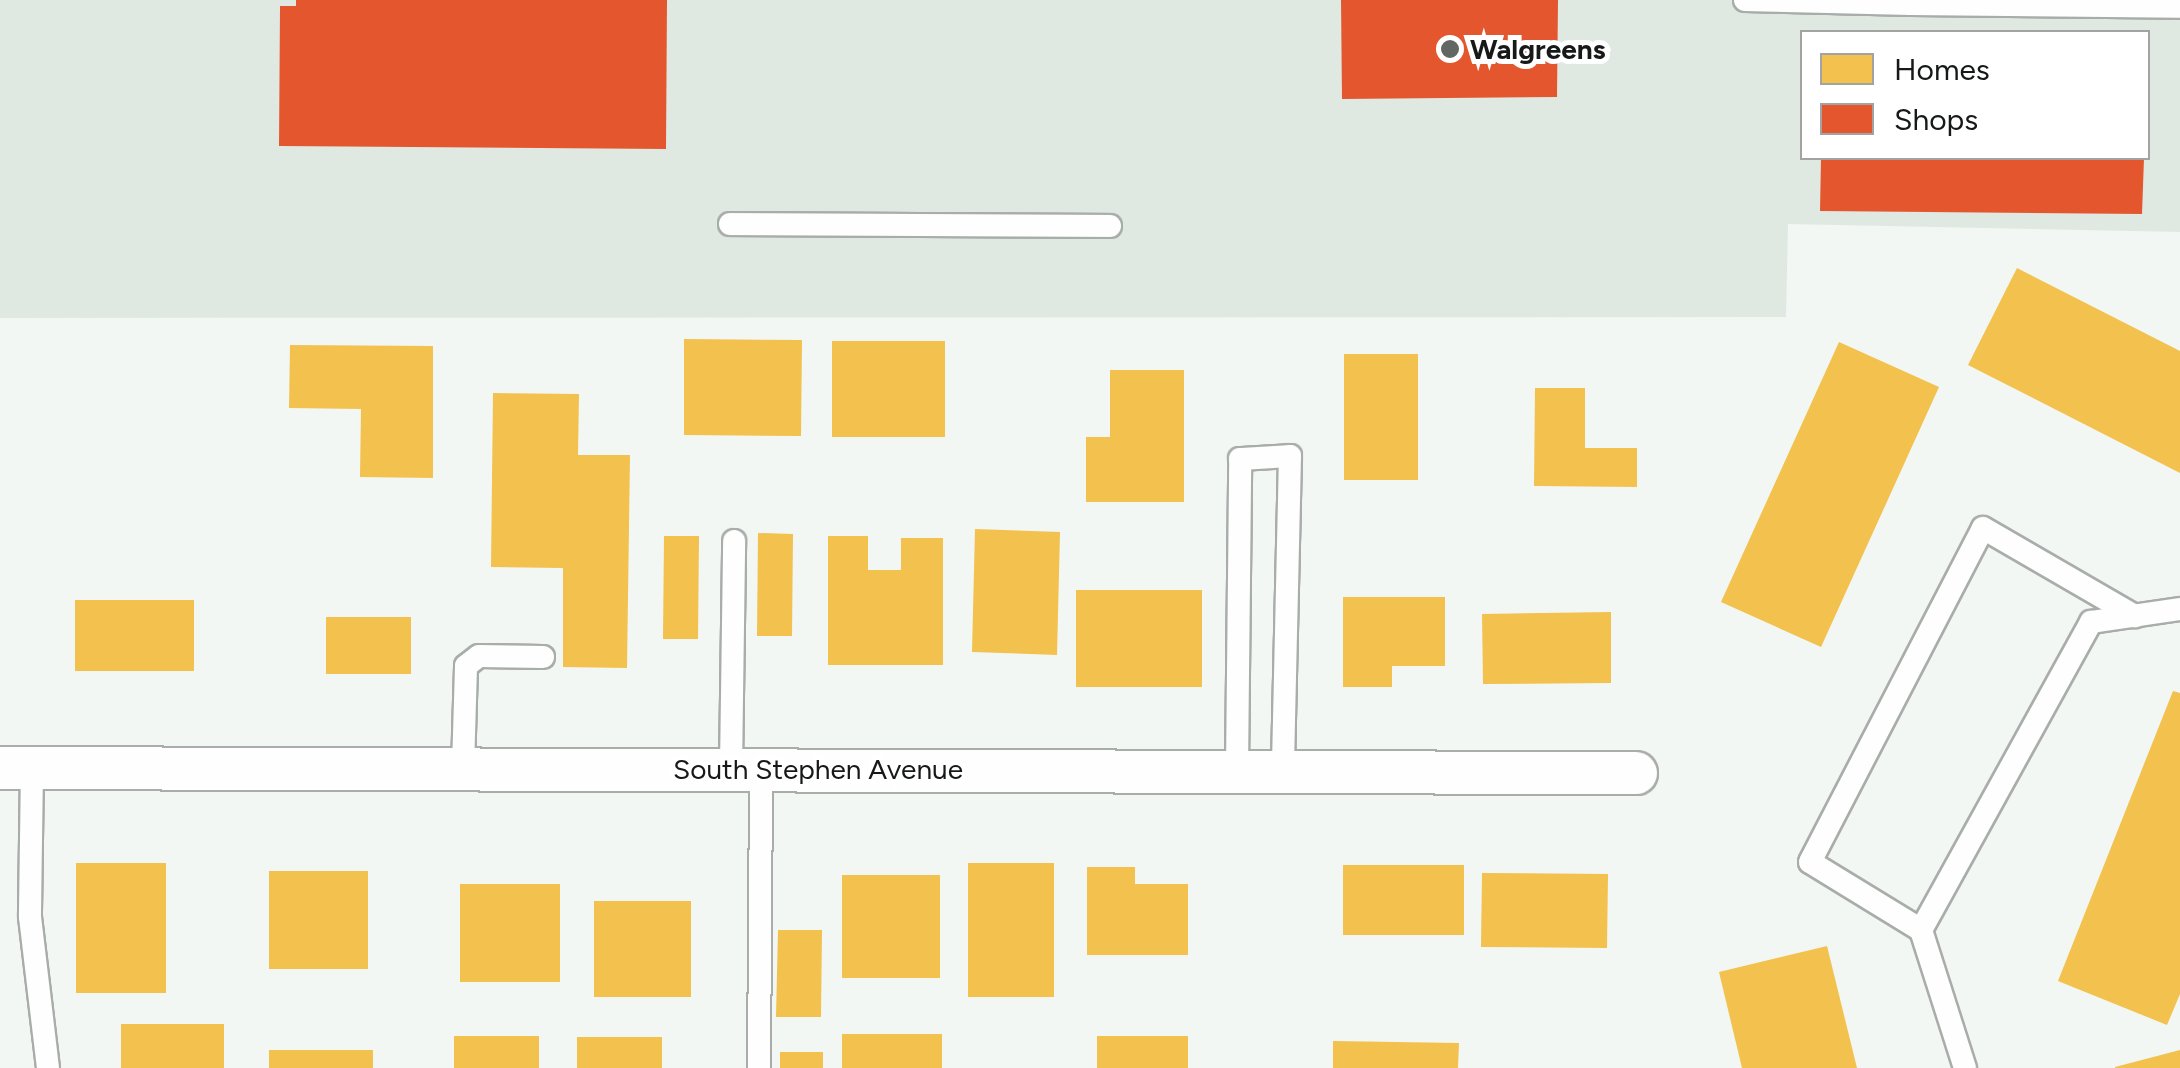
<!DOCTYPE html>
<style>
body{margin:0}
#map{position:relative;width:2180px;height:1068px;overflow:hidden;background:#f2f7f3;font-family:Figtree,sans-serif}
div>[style]{position:absolute}
.built>*{inset:0;background:#dfe9e2}
.homes>*{inset:0;background:#f2c14e}
.shops>*{inset:0;background:#e4572e}
.roads{filter:drop-shadow(2px 0 #a9adaa) drop-shadow(-2px 0 #a9adaa) drop-shadow(0 2px #a9adaa) drop-shadow(0 -2px #a9adaa)}
.service>*{height:22px;margin:-11px;padding:0 11px;transform-origin:11px;border-radius:11px;background:#fdfefd}
.minor>*{height:42px;margin:-21px;padding:0 21px;transform-origin:21px;border-radius:21px;background:#fdfefd}
.dots>*{width:28px;height:28px;translate:-50% -50%;box-sizing:border-box;border:5px solid #fff;border-radius:50%}
span{translate:-50% -50%;white-space:nowrap;text-align:center;line-height:1.15;-webkit-text-stroke:10px #fff;paint-order:stroke}
.poi-label{font-size:28px;color:#161917;font-weight:700}
.left{translate:0 -50%;text-align:left}
.street-label{font-size:28px;color:#161917}
.legend{position:absolute;left:1800px;top:30px;width:350px;height:130px;box-sizing:border-box;background:#fff;border:2px solid #a2a3a2;margin:0;padding:12px 18px;list-style:none;font-size:30px;color:#161917}
.legend li{display:flex;align-items:center;gap:20px;height:50px}
.legend b{width:50px;border:2px solid #a2a3a2}
</style>
<div id="map">
<div class="built">
<div style="clip-path:polygon(evenodd,0 0,2180px 0,2180px 232px,1788px 224px,1786px 317px,0 318px,0 0,1802px 32px,2148px 32px,2148px 158px,1802px 158px,1802px 32px)"></div>
</div>
<div class="homes">
<div style="clip-path:polygon(2017px 268px,2180px 351px,2180px 473px,1968px 365px)"></div>
<div style="clip-path:polygon(684px 339px,802px 340px,801px 436px,684px 435px)"></div>
<div style="clip-path:polygon(832px 341px,945px 341px,945px 437px,832px 437px)"></div>
<div style="clip-path:polygon(1839px 342px,1939px 387px,1821px 647px,1721px 602px)"></div>
<div style="clip-path:polygon(290px 345px,433px 346px,433px 478px,360px 477px,361px 409px,289px 408px)"></div>
<div style="clip-path:polygon(1344px 354px,1418px 354px,1418px 480px,1344px 480px)"></div>
<div style="clip-path:polygon(1110px 370px,1184px 370px,1184px 502px,1086px 502px,1086px 437px,1110px 437px)"></div>
<div style="clip-path:polygon(1535px 388px,1585px 388px,1585px 448px,1637px 448px,1637px 487px,1534px 486px)"></div>
<div style="clip-path:polygon(493px 393px,579px 394px,578px 455px,630px 455px,627px 668px,563px 667px,563px 568px,491px 567px)"></div>
<div style="clip-path:polygon(975px 529px,1060px 532px,1057px 655px,972px 652px)"></div>
<div style="clip-path:polygon(758px 533px,793px 534px,792px 636px,757px 636px)"></div>
<div style="clip-path:polygon(664px 536px,699px 536px,698px 639px,663px 639px)"></div>
<div style="clip-path:polygon(828px 536px,868px 536px,868px 570px,901px 570px,901px 538px,943px 538px,943px 665px,828px 665px)"></div>
<div style="clip-path:polygon(1076px 590px,1202px 590px,1202px 687px,1076px 687px)"></div>
<div style="clip-path:polygon(1343px 597px,1445px 597px,1445px 666px,1392px 666px,1392px 687px,1343px 687px)"></div>
<div style="clip-path:polygon(75px 600px,194px 600px,194px 671px,75px 671px)"></div>
<div style="clip-path:polygon(1611px 612px,1611px 683px,1483px 684px,1482px 614px)"></div>
<div style="clip-path:polygon(326px 617px,411px 617px,411px 674px,326px 674px)"></div>
<div style="clip-path:polygon(2173px 691px,2180px 693px,2180px 994px,2167px 1025px,2058px 981px)"></div>
<div style="clip-path:polygon(76px 863px,166px 863px,166px 993px,76px 993px)"></div>
<div style="clip-path:polygon(968px 863px,1054px 863px,1054px 997px,968px 997px)"></div>
<div style="clip-path:polygon(1343px 865px,1464px 865px,1464px 935px,1343px 935px)"></div>
<div style="clip-path:polygon(1087px 867px,1135px 867px,1135px 884px,1188px 884px,1188px 955px,1087px 955px)"></div>
<div style="clip-path:polygon(269px 871px,368px 871px,368px 969px,269px 969px)"></div>
<div style="clip-path:polygon(1482px 873px,1608px 874px,1607px 948px,1481px 947px)"></div>
<div style="clip-path:polygon(842px 875px,940px 875px,940px 978px,842px 978px)"></div>
<div style="clip-path:polygon(460px 884px,560px 884px,560px 982px,460px 982px)"></div>
<div style="clip-path:polygon(594px 901px,691px 901px,691px 997px,594px 997px)"></div>
<div style="clip-path:polygon(778px 930px,822px 930px,821px 1017px,776px 1017px)"></div>
<div style="clip-path:polygon(1827px 946px,1857px 1068px,1742px 1068px,1719px 972px)"></div>
<div style="clip-path:polygon(121px 1024px,224px 1024px,224px 1068px,121px 1068px)"></div>
<div style="clip-path:polygon(842px 1034px,942px 1034px,942px 1068px,842px 1068px)"></div>
<div style="clip-path:polygon(454px 1036px,539px 1036px,539px 1068px,454px 1068px)"></div>
<div style="clip-path:polygon(1097px 1036px,1188px 1036px,1188px 1068px,1097px 1068px)"></div>
<div style="clip-path:polygon(577px 1037px,662px 1037px,662px 1068px,577px 1068px)"></div>
<div style="clip-path:polygon(1333px 1041px,1459px 1043px,1458px 1068px,1333px 1068px)"></div>
<div style="clip-path:polygon(269px 1050px,373px 1050px,373px 1068px,269px 1068px)"></div>
<div style="clip-path:polygon(2180px 1050px,2180px 1068px,2115px 1068px,2115px 1067px)"></div>
<div style="clip-path:polygon(780px 1052px,823px 1052px,823px 1068px,780px 1068px)"></div>
</div>
<div class="shops">
<div style="clip-path:polygon(296px 0,667px 0,666px 149px,279px 146px,280px 6px,296px 6px)"></div>
<div style="clip-path:polygon(1341px 0,1558px 0,1557px 97px,1342px 99px)"></div>
<div style="clip-path:polygon(1821px 158px,2144px 158px,2142px 214px,1820px 211px)"></div>
</div>
<div class="roads">
<div class="service">
<div style="left:1745px;top:0;width:166px;rotate:1.4deg"></div>
<div style="left:1911px;top:0;width:4px;rotate:90deg"></div>
<div style="left:1911px;top:4px;width:269px;rotate:0.6deg"></div>
<div style="left:730px;top:224px;width:380px;rotate:0.3deg"></div>
<div style="left:32px;top:768px;width:149px;rotate:90.8deg"></div>
<div style="left:30px;top:917px;width:152px;rotate:83.2deg"></div>
<div style="left:463px;top:768px;width:102px;rotate:-88.3deg"></div>
<div style="left:466px;top:666px;width:16px;rotate:-38deg"></div>
<div style="left:479px;top:656px;width:64px;rotate:0.9deg"></div>
<div style="left:731px;top:768px;width:227px;rotate:-89.2deg"></div>
<div style="left:1237px;top:769px;width:310px;rotate:-89.4deg"></div>
<div style="left:1240px;top:459px;width:50px;rotate:-3.4deg"></div>
<div style="left:1290px;top:456px;width:313px;rotate:91.3deg"></div>
<div style="left:1921px;top:930px;width:130px;rotate:-148.5deg"></div>
<div style="left:1810px;top:862px;width:376px;rotate:-62.6deg"></div>
<div style="left:1983px;top:528px;width:176px;rotate:30.1deg"></div>
<div style="left:759px;top:1068px;width:299px;rotate:-89.6deg"></div>
<div style="left:1965px;top:1068px;width:145px;rotate:-107.7deg"></div>
<div style="left:1921px;top:930px;width:352px;rotate:-61.1deg"></div>
<div style="left:2091px;top:622px;width:90px;rotate:-8.3deg"></div>
</div>
<div class="minor">
<div style="left:0;top:768px;width:1636px;rotate:0.18deg"></div>
</div>
</div>
<div class="dots">
<div style="left:1450px;top:49px;background:#636764"></div>
</div>
<div class="poi-label">
<span class="left" style="left:1470px;top:49px">Walgreens</span>
</div>
<div class="street-label">
<span style="left:818px;top:769px">South Stephen Avenue</span>
</div>
<ul class="legend">
<li><b style="height:28px;background:#f2c14e"></b>Homes</li>
<li><b style="height:28px;background:#e4572e"></b>Shops</li>
</ul>
</div>
